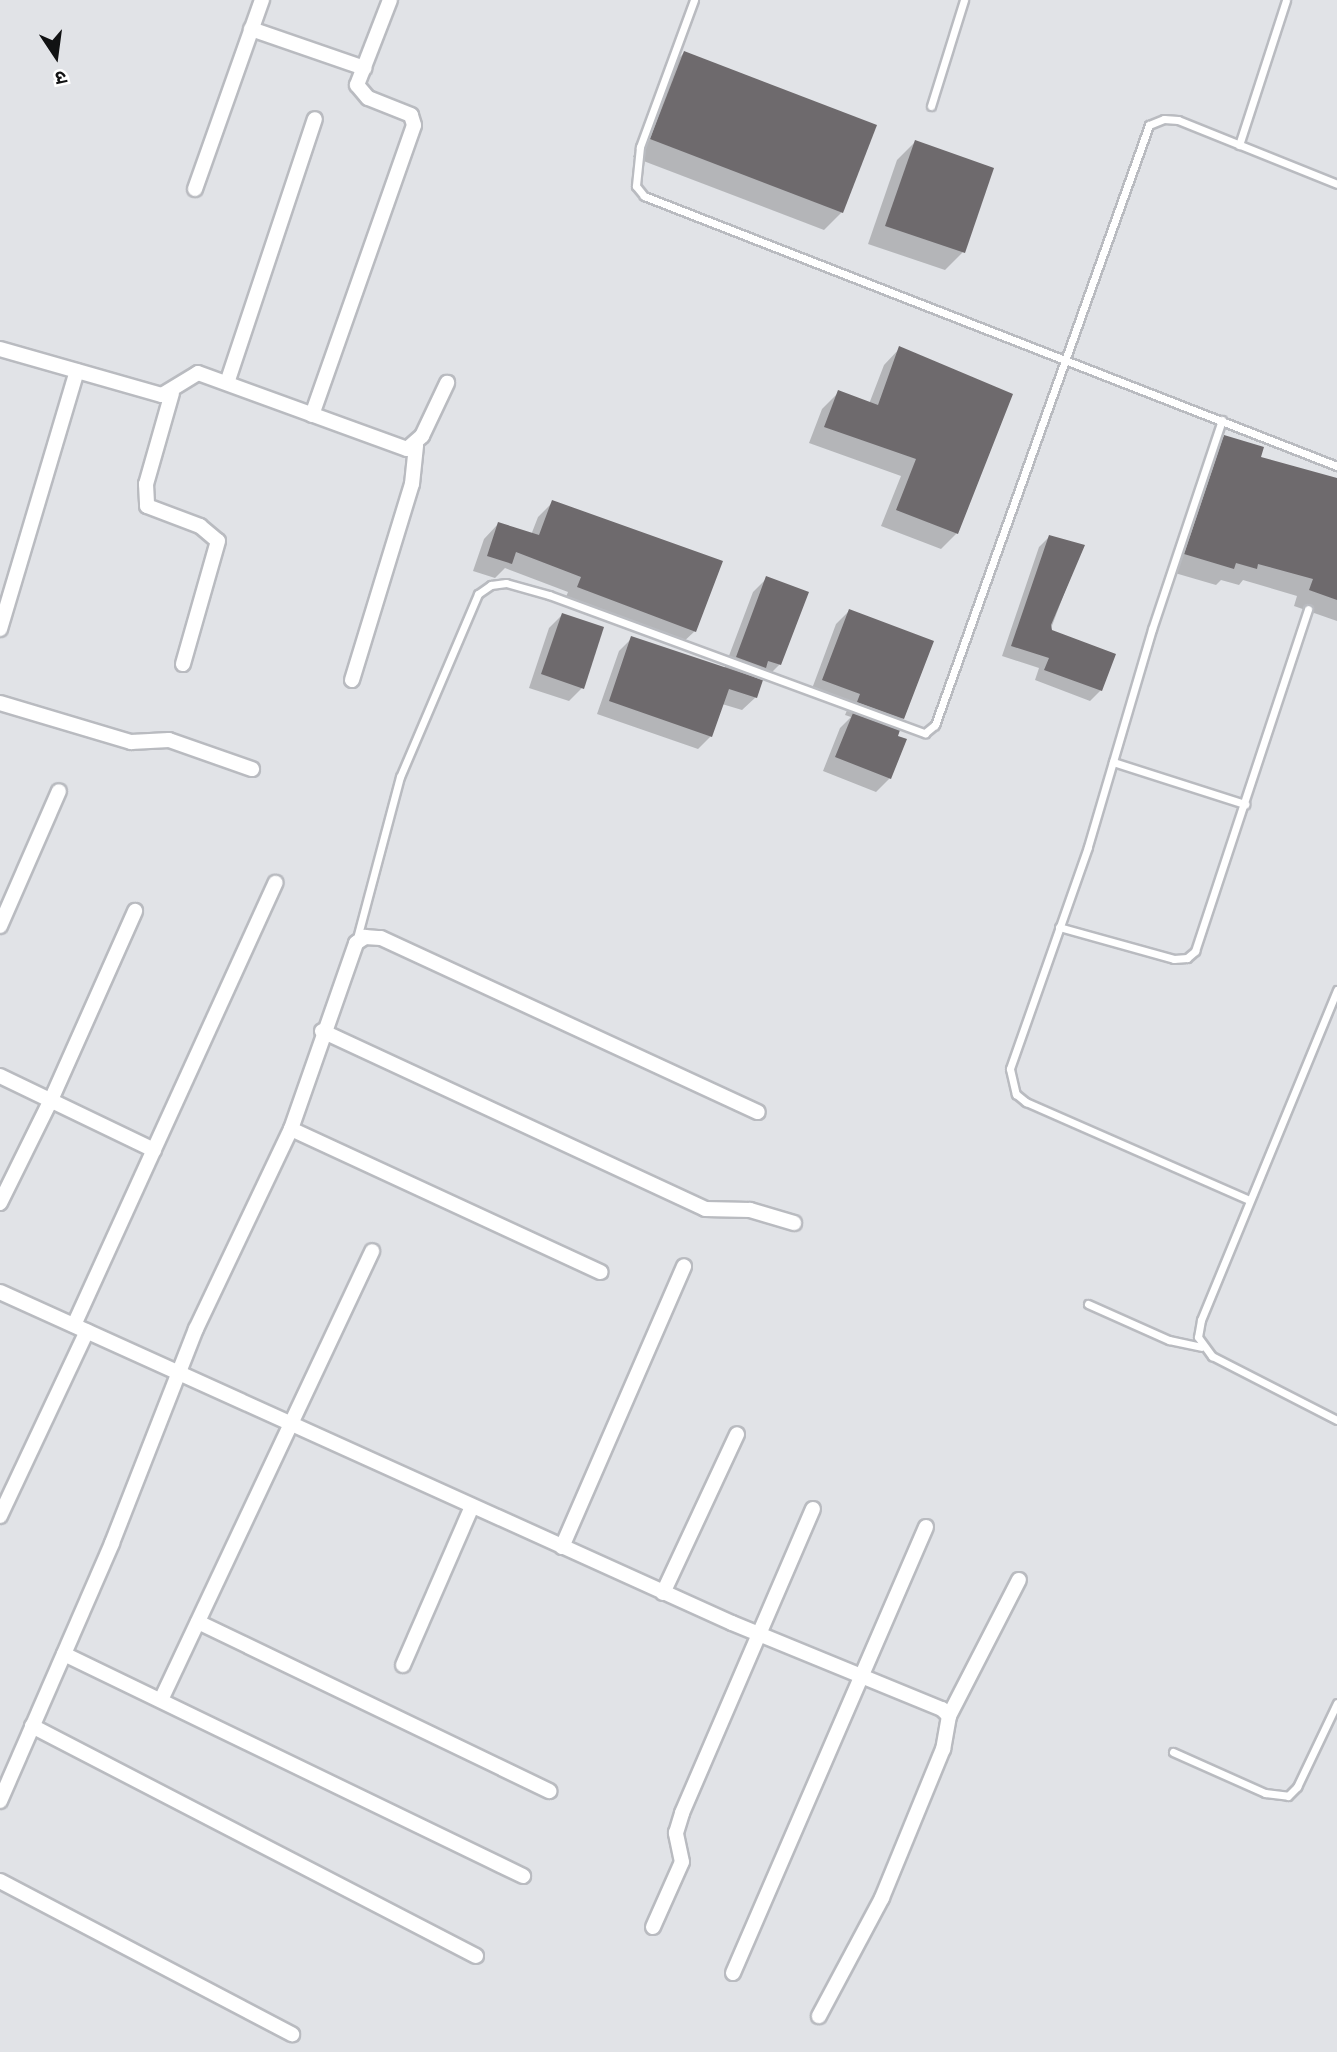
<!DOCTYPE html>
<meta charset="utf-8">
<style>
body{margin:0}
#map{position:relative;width:1337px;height:2052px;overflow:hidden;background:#e1e3e7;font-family:Overpass,"Noto Sans Devanagari",sans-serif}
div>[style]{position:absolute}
.shadow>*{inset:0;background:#0003}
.building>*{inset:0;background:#6e6a6d}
.roads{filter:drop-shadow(2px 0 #b9bbc0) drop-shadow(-2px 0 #b9bbc0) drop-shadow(0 2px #b9bbc0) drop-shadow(0 -2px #b9bbc0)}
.lane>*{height:7px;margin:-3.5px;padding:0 3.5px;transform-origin:3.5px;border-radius:3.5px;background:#fff}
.street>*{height:14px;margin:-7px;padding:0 7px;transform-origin:7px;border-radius:7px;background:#fff}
span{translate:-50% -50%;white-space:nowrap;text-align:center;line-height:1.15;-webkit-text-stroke:5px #fff;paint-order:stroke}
.north{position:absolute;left:21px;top:21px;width:70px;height:70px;-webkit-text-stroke:5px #fff;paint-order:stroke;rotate:167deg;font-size:19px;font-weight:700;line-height:28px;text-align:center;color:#111213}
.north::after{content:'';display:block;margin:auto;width:24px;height:32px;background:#111213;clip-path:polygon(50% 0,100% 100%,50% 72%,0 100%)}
</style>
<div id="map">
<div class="shadow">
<div style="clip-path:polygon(684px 53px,842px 212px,824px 230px,633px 157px,666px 71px)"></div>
<div style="clip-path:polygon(915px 142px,963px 252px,945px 270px,868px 244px,897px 160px)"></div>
<div style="clip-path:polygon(900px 348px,957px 533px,941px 549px,881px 526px,901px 476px,809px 443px,822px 409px,838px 393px,869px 404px,884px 365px)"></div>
<div style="clip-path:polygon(1224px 437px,1259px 458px,1337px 481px,1337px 621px,1294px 606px,1297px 596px,1243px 580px,1239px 585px,1221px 580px,1216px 585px,1168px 571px,1208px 453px)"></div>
<div style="clip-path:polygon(553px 502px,695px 631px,680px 645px,564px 602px,568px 592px,505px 568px,495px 578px,473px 571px,484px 539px,498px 524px,531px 535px,538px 517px)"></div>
<div style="clip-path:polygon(1049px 537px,1082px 546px,1050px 631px,1101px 690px,1090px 701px,1035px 680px,1039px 668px,1002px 656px,1039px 547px)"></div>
<div style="clip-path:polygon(767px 578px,780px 664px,766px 678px,757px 674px,753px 679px,756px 697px,742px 710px,722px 704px,711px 736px,698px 749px,597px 714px,619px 651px,632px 638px,724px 669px,753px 592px)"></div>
<div style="clip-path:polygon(849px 611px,903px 718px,892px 729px,890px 778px,876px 792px,823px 771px,840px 728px,851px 717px,845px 715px,848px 708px,810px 694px,836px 624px)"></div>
<div style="clip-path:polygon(562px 615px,582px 688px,569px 701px,529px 688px,549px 628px)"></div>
</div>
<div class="building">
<div style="clip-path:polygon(684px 51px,877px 125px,843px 213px,650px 139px)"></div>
<div style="clip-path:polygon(915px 140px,994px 168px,965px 253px,885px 226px)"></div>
<div style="clip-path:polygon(899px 346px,1013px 394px,958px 534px,896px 510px,916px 459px,824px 427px,838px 390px,878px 405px)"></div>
<div style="clip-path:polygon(1224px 435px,1264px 447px,1261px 457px,1337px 478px,1337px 600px,1309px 590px,1313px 579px,1258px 564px,1257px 569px,1236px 563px,1234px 569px,1184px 554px)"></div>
<div style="clip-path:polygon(552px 500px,723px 561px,696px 632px,577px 587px,581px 577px,516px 552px,512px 564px,487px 556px,498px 522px,539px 535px)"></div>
<div style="clip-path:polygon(1049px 535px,1085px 545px,1051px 625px,1052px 630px,1116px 654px,1102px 691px,1044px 670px,1049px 658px,1011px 646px)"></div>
<div style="clip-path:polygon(766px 576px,809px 592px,781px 665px,768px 661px,766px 668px,736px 657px)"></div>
<div style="clip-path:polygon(849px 609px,934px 641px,904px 719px,857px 702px,860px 694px,822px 680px)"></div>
<div style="clip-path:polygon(562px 613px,604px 627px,584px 689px,541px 674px)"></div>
<div style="clip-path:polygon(631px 636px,763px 680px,757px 698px,729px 689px,712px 737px,609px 701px)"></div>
<div style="clip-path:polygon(853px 713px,900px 730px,898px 736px,907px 739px,891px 779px,835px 757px)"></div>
</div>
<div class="roads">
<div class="lane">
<div style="left:694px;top:0;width:157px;rotate:110.2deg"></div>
<div style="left:640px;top:147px;width:39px;rotate:96deg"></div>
<div style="left:636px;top:186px;width:13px;rotate:51deg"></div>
<div style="left:644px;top:196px;width:744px;rotate:21.29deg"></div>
<div style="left:931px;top:106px;width:111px;rotate:-72.7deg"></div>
<div style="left:1239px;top:145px;width:152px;rotate:-72deg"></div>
<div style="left:1222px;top:420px;width:220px;rotate:108.5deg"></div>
<div style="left:1152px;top:629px;width:227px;rotate:106.4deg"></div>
<div style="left:1088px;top:847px;width:235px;rotate:109.4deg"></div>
<div style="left:1010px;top:1069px;width:26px;rotate:77deg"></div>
<div style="left:1016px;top:1094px;width:13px;rotate:39deg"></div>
<div style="left:1026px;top:1102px;width:244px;rotate:23.7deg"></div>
<div style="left:1113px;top:762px;width:139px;rotate:17.7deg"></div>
<div style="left:1059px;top:927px;width:119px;rotate:15.5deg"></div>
<div style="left:1174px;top:959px;width:13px;rotate:-4deg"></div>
<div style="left:1187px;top:958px;width:11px;rotate:-41deg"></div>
<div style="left:1195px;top:951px;width:360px;rotate:-71.7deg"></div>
<div style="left:356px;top:942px;width:171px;rotate:-75.1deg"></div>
<div style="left:400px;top:777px;width:199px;rotate:-66.9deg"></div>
<div style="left:478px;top:594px;width:16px;rotate:-35deg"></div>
<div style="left:491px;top:585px;width:15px;rotate:-8deg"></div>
<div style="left:506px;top:583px;width:45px;rotate:15.6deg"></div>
<div style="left:549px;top:595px;width:401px;rotate:20.2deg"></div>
<div style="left:925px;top:733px;width:13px;rotate:-39deg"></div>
<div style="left:935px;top:725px;width:637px;rotate:-70.37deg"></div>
<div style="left:1149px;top:125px;width:16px;rotate:-22deg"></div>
<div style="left:1164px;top:119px;width:14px;rotate:4deg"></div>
<div style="left:1178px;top:120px;width:171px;rotate:21.9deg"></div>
<div style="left:1337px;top:990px;width:357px;rotate:112.4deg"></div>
<div style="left:1201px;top:1320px;width:17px;rotate:100deg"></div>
<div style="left:1198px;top:1337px;width:24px;rotate:54deg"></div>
<div style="left:1212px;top:1356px;width:140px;rotate:27.1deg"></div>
<div style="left:1088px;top:1304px;width:89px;rotate:24deg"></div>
<div style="left:1169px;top:1340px;width:33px;rotate:12deg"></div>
<div style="left:1173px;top:1752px;width:101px;rotate:24deg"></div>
<div style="left:1265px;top:1793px;width:23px;rotate:7deg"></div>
<div style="left:1288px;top:1796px;width:13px;rotate:-45deg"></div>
<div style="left:1297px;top:1787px;width:93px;rotate:-64.5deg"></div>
</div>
<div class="street">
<div style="left:251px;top:29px;width:120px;rotate:19deg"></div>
<div style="left:195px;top:189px;width:201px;rotate:-70.5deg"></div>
<div style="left:0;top:349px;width:168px;rotate:15.9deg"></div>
<div style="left:162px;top:395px;width:42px;rotate:-31.4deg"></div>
<div style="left:198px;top:373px;width:222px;rotate:20deg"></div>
<div style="left:407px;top:449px;width:20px;rotate:-41deg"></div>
<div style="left:422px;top:436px;width:59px;rotate:-64.7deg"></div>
<div style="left:227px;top:383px;width:278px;rotate:-71.6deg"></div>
<div style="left:172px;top:393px;width:95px;rotate:105.9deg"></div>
<div style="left:146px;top:484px;width:22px;rotate:87deg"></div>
<div style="left:147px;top:506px;width:57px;rotate:20.7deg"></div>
<div style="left:200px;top:526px;width:23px;rotate:40deg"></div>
<div style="left:218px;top:541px;width:128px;rotate:105.9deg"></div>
<div style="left:312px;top:415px;width:307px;rotate:-70.6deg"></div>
<div style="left:414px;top:125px;width:10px;rotate:-107deg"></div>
<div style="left:411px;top:115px;width:46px;rotate:-158.4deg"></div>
<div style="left:368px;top:98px;width:17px;rotate:-130deg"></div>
<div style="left:357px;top:85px;width:91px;rotate:-68.8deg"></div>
<div style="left:0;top:629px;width:269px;rotate:-73.4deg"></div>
<div style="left:352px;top:680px;width:205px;rotate:-73deg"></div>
<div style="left:412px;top:484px;width:39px;rotate:-84deg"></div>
<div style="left:0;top:703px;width:137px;rotate:16.6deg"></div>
<div style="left:131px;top:742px;width:38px;rotate:-3deg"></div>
<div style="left:169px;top:740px;width:88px;rotate:19.3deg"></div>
<div style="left:0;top:926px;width:147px;rotate:-66.4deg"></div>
<div style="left:322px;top:1031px;width:422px;rotate:24.9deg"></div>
<div style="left:705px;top:1209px;width:45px;rotate:1.3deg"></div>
<div style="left:750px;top:1210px;width:46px;rotate:16.5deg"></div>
<div style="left:0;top:1076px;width:171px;rotate:25.7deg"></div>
<div style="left:291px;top:1129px;width:341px;rotate:24.8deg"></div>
<div style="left:0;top:1203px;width:115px;rotate:-63.7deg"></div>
<div style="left:51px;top:1100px;width:207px;rotate:-66deg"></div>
<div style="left:0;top:1292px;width:803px;rotate:24.33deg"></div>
<div style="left:732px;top:1623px;width:227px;rotate:22.3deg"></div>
<div style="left:942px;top:1709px;width:10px;rotate:45deg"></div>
<div style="left:949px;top:1716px;width:34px;rotate:100deg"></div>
<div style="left:943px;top:1749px;width:161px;rotate:112.3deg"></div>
<div style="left:882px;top:1898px;width:134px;rotate:118.1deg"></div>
<div style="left:74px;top:1325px;width:486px;rotate:-65.5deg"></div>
<div style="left:0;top:1516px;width:204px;rotate:-64.8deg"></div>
<div style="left:562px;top:1547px;width:306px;rotate:-66.5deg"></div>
<div style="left:663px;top:1593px;width:175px;rotate:-65deg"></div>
<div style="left:198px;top:1622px;width:390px;rotate:25.7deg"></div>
<div style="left:64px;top:1654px;width:510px;rotate:25.81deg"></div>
<div style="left:403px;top:1665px;width:173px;rotate:-66.5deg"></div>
<div style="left:161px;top:1700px;width:496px;rotate:-64.8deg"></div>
<div style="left:949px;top:1716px;width:153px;rotate:-62.8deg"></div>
<div style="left:32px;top:1726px;width:500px;rotate:27.38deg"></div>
<div style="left:0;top:1801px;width:281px;rotate:-66.5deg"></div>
<div style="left:112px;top:1543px;width:230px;rotate:-68.6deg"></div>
<div style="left:196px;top:1329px;width:221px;rotate:-64.6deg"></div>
<div style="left:291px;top:1129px;width:197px;rotate:-70.7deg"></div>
<div style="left:356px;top:943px;width:11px;rotate:-34deg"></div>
<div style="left:365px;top:937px;width:16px;rotate:4deg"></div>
<div style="left:381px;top:938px;width:415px;rotate:24.8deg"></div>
<div style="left:0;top:1881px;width:330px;rotate:27.7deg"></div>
<div style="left:653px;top:1927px;width:71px;rotate:-66deg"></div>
<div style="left:682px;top:1862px;width:30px;rotate:-102deg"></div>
<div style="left:676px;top:1833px;width:21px;rotate:-73deg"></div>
<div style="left:682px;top:1813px;width:331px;rotate:-66.7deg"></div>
<div style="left:733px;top:1973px;width:486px;rotate:-66.6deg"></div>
</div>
</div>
<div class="north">उ</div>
</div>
